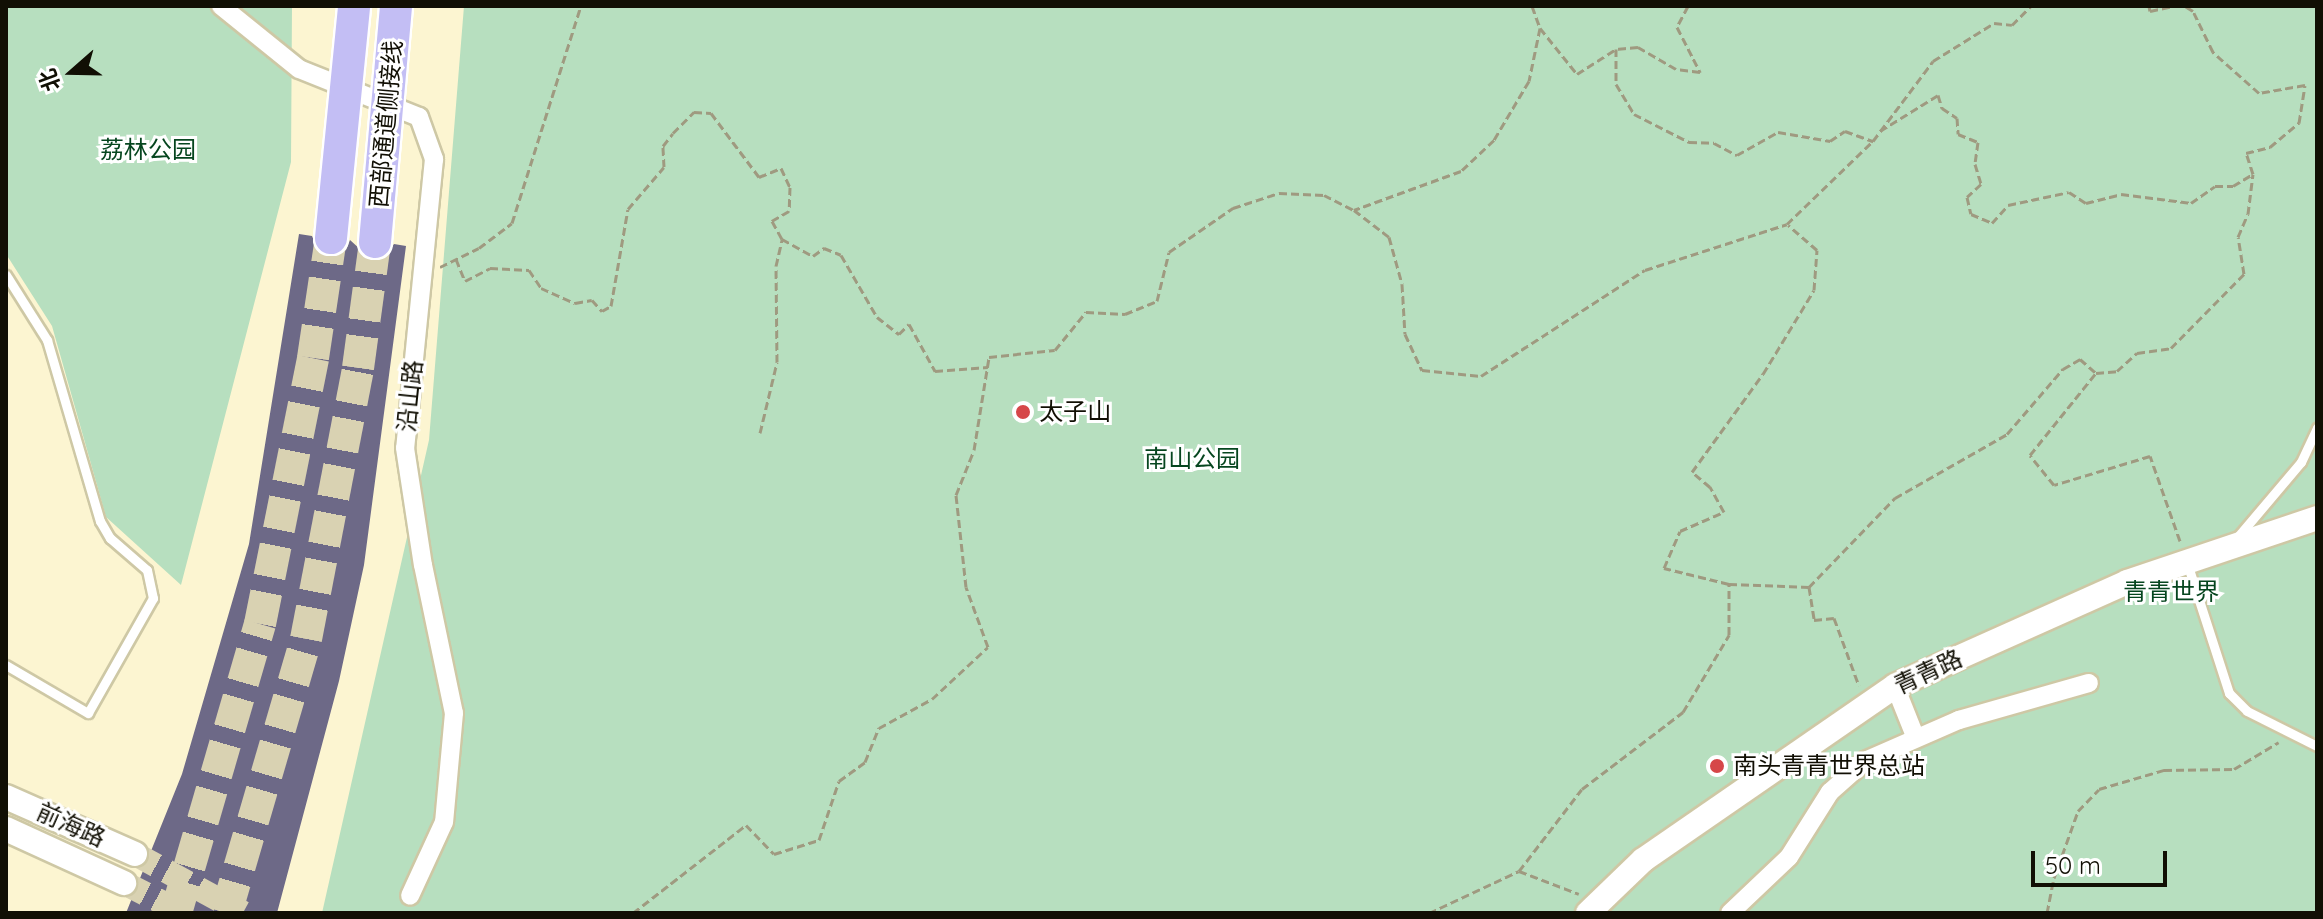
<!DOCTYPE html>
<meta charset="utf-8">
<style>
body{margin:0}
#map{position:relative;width:2323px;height:919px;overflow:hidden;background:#fcf5d1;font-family:Quicksand,"Noto Sans SC",sans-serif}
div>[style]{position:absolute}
.green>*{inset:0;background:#b7dfbf}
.building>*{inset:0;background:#6d6987}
.secondary-tunnel>*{height:24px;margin-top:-12px;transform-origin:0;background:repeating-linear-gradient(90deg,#d9d2b2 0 24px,transparent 0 36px)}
.highway-tunnel>*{height:32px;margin-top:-16px;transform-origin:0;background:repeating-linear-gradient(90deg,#d9d2b2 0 32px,transparent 0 48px)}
.path>*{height:3px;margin-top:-1.5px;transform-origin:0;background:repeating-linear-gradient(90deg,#9f9a80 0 8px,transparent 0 12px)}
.roads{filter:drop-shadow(2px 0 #cec8a5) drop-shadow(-2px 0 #cec8a5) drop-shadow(0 2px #cec8a5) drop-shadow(0 -2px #cec8a5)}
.lane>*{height:9px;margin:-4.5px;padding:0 4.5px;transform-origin:4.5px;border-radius:4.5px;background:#fff}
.street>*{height:18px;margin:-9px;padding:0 9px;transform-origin:9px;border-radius:9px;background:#fff}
.secondary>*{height:24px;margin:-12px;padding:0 12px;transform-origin:12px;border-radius:12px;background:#fff}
.bridges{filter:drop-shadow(2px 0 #fff) drop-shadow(-2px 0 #fff) drop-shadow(0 2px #fff) drop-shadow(0 -2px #fff)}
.highway-bridge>*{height:32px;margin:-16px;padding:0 16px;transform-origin:16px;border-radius:16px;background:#c3bef4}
.dots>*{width:22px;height:22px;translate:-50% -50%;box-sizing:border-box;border:4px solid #fff;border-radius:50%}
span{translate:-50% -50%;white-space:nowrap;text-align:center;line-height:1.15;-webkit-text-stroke:6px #fff;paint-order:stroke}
.street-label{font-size:24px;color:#110f04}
.park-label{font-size:24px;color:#06461f}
.poi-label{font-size:24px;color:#110f04}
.left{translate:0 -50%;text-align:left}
.frame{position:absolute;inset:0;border:8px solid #110f04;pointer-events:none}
.north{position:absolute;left:32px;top:32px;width:80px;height:80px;-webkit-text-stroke:6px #fff;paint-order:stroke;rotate:250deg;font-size:22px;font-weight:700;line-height:32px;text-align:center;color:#110f04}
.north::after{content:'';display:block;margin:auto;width:28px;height:36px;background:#110f04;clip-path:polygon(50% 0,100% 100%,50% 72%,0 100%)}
.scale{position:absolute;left:2031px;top:851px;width:136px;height:36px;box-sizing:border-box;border:4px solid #110f04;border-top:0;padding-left:10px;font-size:24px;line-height:28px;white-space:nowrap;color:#110f04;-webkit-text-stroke:6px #fff;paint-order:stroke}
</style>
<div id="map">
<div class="green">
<div style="clip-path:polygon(6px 6px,292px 6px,291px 162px,181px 585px,106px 517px,52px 326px,6px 254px)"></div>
<div style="clip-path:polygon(464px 6px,2317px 6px,2317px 913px,322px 913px,429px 440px)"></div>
</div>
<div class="building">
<div style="clip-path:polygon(299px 234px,312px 236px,319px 253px,330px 257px,346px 250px,350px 240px,373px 261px,384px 259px,394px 244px,406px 246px,364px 565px,339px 681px,277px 913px,126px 913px,182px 774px,249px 544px)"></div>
</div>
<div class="secondary-tunnel">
<div style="left:135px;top:854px;width:123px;rotate:28.6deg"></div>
<div style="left:124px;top:883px;width:66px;rotate:27deg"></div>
</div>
<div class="highway-tunnel">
<div style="left:176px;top:913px;width:301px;rotate:-73.8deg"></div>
<div style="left:260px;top:624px;width:271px;rotate:-78.7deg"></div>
<div style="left:313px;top:358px;width:121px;rotate:-81.5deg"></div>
<div style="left:226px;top:913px;width:285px;rotate:-73.7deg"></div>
<div style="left:306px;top:639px;width:276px;rotate:-79.1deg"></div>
<div style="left:358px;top:368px;width:127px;rotate:-82.3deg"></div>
</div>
<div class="path">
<div style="left:1532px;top:6px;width:23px;rotate:70deg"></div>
<div style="left:1540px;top:28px;width:59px;rotate:51.2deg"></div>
<div style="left:1577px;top:74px;width:46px;rotate:-32.7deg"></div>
<div style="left:1688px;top:6px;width:24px;rotate:118deg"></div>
<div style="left:1677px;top:27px;width:51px;rotate:62.9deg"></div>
<div style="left:1700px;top:72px;width:24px;rotate:-173deg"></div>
<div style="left:1676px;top:69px;width:44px;rotate:-149.9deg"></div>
<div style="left:1638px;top:47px;width:22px;rotate:175deg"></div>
<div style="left:1616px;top:49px;width:35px;rotate:90deg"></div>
<div style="left:1616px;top:84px;width:35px;rotate:59deg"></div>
<div style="left:1634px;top:114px;width:62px;rotate:27deg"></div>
<div style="left:1689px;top:142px;width:25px;rotate:2deg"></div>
<div style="left:1714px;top:143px;width:26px;rotate:28deg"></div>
<div style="left:1737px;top:155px;width:47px;rotate:-29.3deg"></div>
<div style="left:1778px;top:132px;width:53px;rotate:9.8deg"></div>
<div style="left:1830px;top:141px;width:18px;rotate:-34deg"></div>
<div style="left:1845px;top:131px;width:30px;rotate:20deg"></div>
<div style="left:1873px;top:141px;width:100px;rotate:-53.1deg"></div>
<div style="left:1933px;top:61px;width:72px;rotate:-31.9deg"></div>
<div style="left:1994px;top:23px;width:18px;rotate:6deg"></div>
<div style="left:2012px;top:25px;width:27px;rotate:-45deg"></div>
<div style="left:2149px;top:6px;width:5px;rotate:79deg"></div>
<div style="left:2150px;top:11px;width:25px;rotate:-12deg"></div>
<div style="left:1540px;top:28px;width:54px;rotate:101.7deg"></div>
<div style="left:1529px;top:81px;width:69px;rotate:120.7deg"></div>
<div style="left:1494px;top:140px;width:45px;rotate:136.8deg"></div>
<div style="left:1461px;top:171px;width:114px;rotate:160deg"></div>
<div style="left:1354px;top:210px;width:44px;rotate:37.6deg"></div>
<div style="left:1389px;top:237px;width:49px;rotate:74.5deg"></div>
<div style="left:1402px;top:284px;width:50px;rotate:86.6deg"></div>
<div style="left:1405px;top:334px;width:40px;rotate:65deg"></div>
<div style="left:1422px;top:370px;width:59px;rotate:5.8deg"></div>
<div style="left:1481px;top:376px;width:195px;rotate:-32.9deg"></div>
<div style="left:1645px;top:270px;width:149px;rotate:-17.9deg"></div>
<div style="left:1787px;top:224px;width:120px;rotate:-44deg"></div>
<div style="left:1880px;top:131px;width:68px;rotate:-31.8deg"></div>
<div style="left:1938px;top:95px;width:14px;rotate:73deg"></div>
<div style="left:1942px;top:108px;width:18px;rotate:34deg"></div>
<div style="left:1957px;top:118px;width:16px;rotate:86deg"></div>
<div style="left:1958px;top:134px;width:22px;rotate:22deg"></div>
<div style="left:1978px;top:142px;width:22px;rotate:98deg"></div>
<div style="left:1975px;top:164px;width:21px;rotate:73deg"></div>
<div style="left:1981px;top:184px;width:19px;rotate:137deg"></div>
<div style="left:1967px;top:197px;width:17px;rotate:77deg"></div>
<div style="left:1971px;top:214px;width:23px;rotate:23deg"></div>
<div style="left:1992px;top:223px;width:24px;rotate:-48deg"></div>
<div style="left:2008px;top:205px;width:62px;rotate:-12deg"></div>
<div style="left:2069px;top:192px;width:20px;rotate:33deg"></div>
<div style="left:2086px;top:203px;width:36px;rotate:-14deg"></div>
<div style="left:2121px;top:194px;width:71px;rotate:7.3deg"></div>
<div style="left:2191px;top:203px;width:29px;rotate:-35deg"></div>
<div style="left:2215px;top:186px;width:18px"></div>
<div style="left:2233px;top:186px;width:23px;rotate:-31deg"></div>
<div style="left:2253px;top:174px;width:22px;rotate:-108deg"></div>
<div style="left:2246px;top:153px;width:25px;rotate:-14deg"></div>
<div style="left:2270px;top:147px;width:38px;rotate:-40deg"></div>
<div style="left:2299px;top:123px;width:38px;rotate:-81deg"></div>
<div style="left:2305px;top:85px;width:47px;rotate:170.1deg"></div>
<div style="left:2259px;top:93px;width:62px;rotate:-138.3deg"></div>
<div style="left:2213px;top:52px;width:46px;rotate:-116deg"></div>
<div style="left:2193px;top:11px;width:9px;rotate:-148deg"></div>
<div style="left:456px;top:259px;width:24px;rotate:68deg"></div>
<div style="left:465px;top:281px;width:28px;rotate:-27deg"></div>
<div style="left:490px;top:268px;width:39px;rotate:3deg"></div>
<div style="left:529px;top:270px;width:22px;rotate:56deg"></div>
<div style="left:541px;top:288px;width:37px;rotate:24deg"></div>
<div style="left:575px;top:303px;width:17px;rotate:-10deg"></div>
<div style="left:592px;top:300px;width:15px;rotate:48deg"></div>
<div style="left:602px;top:311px;width:10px;rotate:-29deg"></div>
<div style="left:611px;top:306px;width:98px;rotate:-80.1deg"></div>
<div style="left:628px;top:209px;width:55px;rotate:-49.4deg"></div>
<div style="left:664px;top:167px;width:21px;rotate:-93deg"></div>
<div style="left:663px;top:146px;width:16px;rotate:-52deg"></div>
<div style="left:673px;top:133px;width:30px;rotate:-45deg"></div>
<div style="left:694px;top:112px;width:17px;rotate:3deg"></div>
<div style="left:711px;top:113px;width:80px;rotate:53.1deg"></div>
<div style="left:759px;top:177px;width:24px;rotate:-22deg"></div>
<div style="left:781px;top:168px;width:21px;rotate:65deg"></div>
<div style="left:790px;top:187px;width:24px;rotate:92deg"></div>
<div style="left:789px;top:211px;width:20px;rotate:150deg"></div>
<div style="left:772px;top:221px;width:21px;rotate:61deg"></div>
<div style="left:782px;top:239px;width:35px;rotate:29deg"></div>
<div style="left:813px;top:256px;width:14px;rotate:-36deg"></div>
<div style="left:824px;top:248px;width:18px;rotate:22deg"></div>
<div style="left:841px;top:255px;width:72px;rotate:59.9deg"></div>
<div style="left:877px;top:317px;width:28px;rotate:38deg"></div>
<div style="left:899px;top:334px;width:14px;rotate:-45deg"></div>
<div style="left:909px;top:324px;width:54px;rotate:61deg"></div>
<div style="left:935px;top:371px;width:53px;rotate:-4.3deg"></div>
<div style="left:440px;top:267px;width:43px;rotate:-26deg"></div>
<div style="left:479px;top:248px;width:41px;rotate:-37.1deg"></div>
<div style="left:512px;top:223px;width:228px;rotate:-72.4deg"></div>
<div style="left:760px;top:433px;width:73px;rotate:-76.5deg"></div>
<div style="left:777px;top:362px;width:96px;rotate:-90.6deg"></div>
<div style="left:776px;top:266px;width:28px;rotate:-77deg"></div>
<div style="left:2180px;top:541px;width:90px;rotate:-109.4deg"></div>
<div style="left:2150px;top:456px;width:100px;rotate:163.2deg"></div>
<div style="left:2054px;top:485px;width:38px;rotate:-129deg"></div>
<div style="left:2030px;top:455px;width:105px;rotate:-51.2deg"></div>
<div style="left:2096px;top:373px;width:21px;rotate:-5deg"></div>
<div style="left:2117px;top:371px;width:27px;rotate:-42deg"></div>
<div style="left:2137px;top:353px;width:34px;rotate:-8deg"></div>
<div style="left:2171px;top:348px;width:104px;rotate:-45.4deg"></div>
<div style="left:2244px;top:274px;width:37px;rotate:-99deg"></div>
<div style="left:2238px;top:237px;width:25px;rotate:-67deg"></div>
<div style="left:2248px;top:214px;width:40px;rotate:-82.9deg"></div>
<div style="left:1729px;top:584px;width:67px;rotate:-166.2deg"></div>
<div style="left:1664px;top:568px;width:40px;rotate:-66.6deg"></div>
<div style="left:1680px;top:531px;width:48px;rotate:-23.4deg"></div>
<div style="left:1724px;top:512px;width:29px;rotate:-119deg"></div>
<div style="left:1710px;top:487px;width:23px;rotate:-140deg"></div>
<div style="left:1692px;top:472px;width:121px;rotate:-54.1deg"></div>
<div style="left:1763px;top:374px;width:98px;rotate:-58.7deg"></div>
<div style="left:1814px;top:290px;width:40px;rotate:-85.7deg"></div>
<div style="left:1817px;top:250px;width:38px;rotate:-139deg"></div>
<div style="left:1809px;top:587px;width:124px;rotate:-46deg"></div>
<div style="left:1895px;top:498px;width:129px;rotate:-29.7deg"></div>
<div style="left:2007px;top:434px;width:86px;rotate:-49.3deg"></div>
<div style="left:2063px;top:369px;width:20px;rotate:-30deg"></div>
<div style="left:2080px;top:359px;width:21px;rotate:41deg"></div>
<div style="left:1519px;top:871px;width:103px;rotate:-52.5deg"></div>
<div style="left:1582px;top:789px;width:127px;rotate:-37.3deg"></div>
<div style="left:1683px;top:712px;width:90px;rotate:-59.1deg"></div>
<div style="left:1729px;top:635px;width:51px;rotate:-90deg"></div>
<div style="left:1729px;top:584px;width:80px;rotate:2.1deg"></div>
<div style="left:1809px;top:587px;width:33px;rotate:81deg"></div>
<div style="left:1814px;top:620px;width:20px;rotate:-6deg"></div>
<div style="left:1834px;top:618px;width:72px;rotate:69.8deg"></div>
<div style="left:633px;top:913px;width:143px;rotate:-37.9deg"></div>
<div style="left:746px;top:825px;width:40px;rotate:46deg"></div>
<div style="left:774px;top:854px;width:47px;rotate:-17.3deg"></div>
<div style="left:819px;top:840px;width:62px;rotate:-71.3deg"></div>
<div style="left:839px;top:781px;width:32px;rotate:-36deg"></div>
<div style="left:865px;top:762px;width:37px;rotate:-68deg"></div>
<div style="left:879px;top:728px;width:60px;rotate:-28.7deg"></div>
<div style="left:932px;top:699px;width:76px;rotate:-42.9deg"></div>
<div style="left:988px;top:647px;width:64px;rotate:-110.1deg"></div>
<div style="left:966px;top:587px;width:93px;rotate:-96.2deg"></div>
<div style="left:956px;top:495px;width:48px;rotate:-68.2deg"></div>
<div style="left:974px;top:450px;width:94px;rotate:-80.8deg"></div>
<div style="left:989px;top:357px;width:66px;rotate:-6.1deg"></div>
<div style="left:1055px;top:350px;width:49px;rotate:-50.8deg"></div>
<div style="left:1086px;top:312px;width:39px;rotate:3deg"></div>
<div style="left:1125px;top:314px;width:35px;rotate:-22deg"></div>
<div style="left:1157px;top:301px;width:50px;rotate:-76.2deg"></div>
<div style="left:1169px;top:252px;width:78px;rotate:-34.5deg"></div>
<div style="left:1233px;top:208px;width:48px;rotate:-18.1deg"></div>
<div style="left:1279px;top:193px;width:45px;rotate:2.5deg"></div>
<div style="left:1324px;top:195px;width:34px;rotate:27deg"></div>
<div style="left:1429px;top:913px;width:99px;rotate:-25deg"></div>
<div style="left:1519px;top:871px;width:64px;rotate:21deg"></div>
<div style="left:2047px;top:913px;width:36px;rotate:-79deg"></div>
<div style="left:2054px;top:878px;width:71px;rotate:-70.3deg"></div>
<div style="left:2078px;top:811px;width:30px;rotate:-46deg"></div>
<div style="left:2099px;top:789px;width:68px;rotate:-16.3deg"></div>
<div style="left:2164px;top:770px;width:70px;rotate:-0.8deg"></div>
<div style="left:2234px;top:769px;width:52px;rotate:-31deg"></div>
</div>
<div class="roads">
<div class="lane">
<div style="left:6px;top:275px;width:77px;rotate:57.8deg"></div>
<div style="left:47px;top:340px;width:189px;rotate:73.7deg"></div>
<div style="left:100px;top:521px;width:20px;rotate:60deg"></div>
<div style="left:110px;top:538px;width:49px;rotate:40.9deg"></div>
<div style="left:147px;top:570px;width:29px;rotate:78deg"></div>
<div style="left:153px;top:598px;width:132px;rotate:119.5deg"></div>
<div style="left:88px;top:713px;width:95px;rotate:-149.7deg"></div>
<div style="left:2235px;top:540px;width:102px;rotate:-49.8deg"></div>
<div style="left:2301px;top:462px;width:38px;rotate:-65deg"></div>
<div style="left:2187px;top:563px;width:137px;rotate:72.1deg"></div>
<div style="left:2229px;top:693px;width:25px;rotate:45deg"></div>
<div style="left:2247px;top:711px;width:78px;rotate:26.6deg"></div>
</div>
<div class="street">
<div style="left:221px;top:6px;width:100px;rotate:38.9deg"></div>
<div style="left:299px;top:69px;width:129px;rotate:21.8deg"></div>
<div style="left:419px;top:117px;width:45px;rotate:70.3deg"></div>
<div style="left:434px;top:159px;width:290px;rotate:95.7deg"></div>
<div style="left:405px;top:448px;width:118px;rotate:81.3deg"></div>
<div style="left:423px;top:565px;width:151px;rotate:78.2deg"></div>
<div style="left:454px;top:713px;width:109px;rotate:95.2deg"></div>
<div style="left:444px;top:822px;width:81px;rotate:114.7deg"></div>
<div style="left:1895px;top:686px;width:54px;rotate:68.2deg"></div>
<div style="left:1730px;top:913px;width:81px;rotate:-43.5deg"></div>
<div style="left:1789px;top:857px;width:77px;rotate:-57.8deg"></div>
<div style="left:1830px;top:792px;width:47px;rotate:-41.5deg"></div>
<div style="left:1865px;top:761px;width:103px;rotate:-23.6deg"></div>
<div style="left:1959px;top:720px;width:135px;rotate:-15.9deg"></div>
</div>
<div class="secondary">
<div style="left:6px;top:797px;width:141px;rotate:23.8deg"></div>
<div style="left:6px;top:829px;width:130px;rotate:24.6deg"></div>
<div style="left:1588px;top:913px;width:76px;rotate:-43.9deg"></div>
<div style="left:1643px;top:860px;width:306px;rotate:-34.6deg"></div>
<div style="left:1895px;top:686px;width:254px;rotate:-24.1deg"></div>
<div style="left:2127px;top:582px;width:200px;rotate:-18.6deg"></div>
</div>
</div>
<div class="bridges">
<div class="highway-bridge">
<div style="left:331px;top:238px;width:233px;rotate:-84.3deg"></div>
<div style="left:375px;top:242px;width:237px;rotate:-84.9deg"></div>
</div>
</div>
<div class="dots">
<div style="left:1023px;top:412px;background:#d64749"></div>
<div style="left:1717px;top:766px;background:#d64749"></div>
</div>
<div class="street-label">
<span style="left:386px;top:124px;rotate:-85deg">西部通道侧接线</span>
<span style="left:410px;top:396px;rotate:-84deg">沿山路</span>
<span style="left:1928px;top:672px;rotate:-25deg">青青路</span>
<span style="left:71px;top:825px;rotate:24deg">前海路</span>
</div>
<div class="park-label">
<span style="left:148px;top:150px">荔林公园</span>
<span style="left:1192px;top:459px">南山公园</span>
<span style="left:2171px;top:592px">青青世界</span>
</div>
<div class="poi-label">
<span class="left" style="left:1039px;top:412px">太子山</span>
<span class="left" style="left:1733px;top:766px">南头青青世界总站</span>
</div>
<div class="frame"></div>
<div class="north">北</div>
<div class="scale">50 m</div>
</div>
